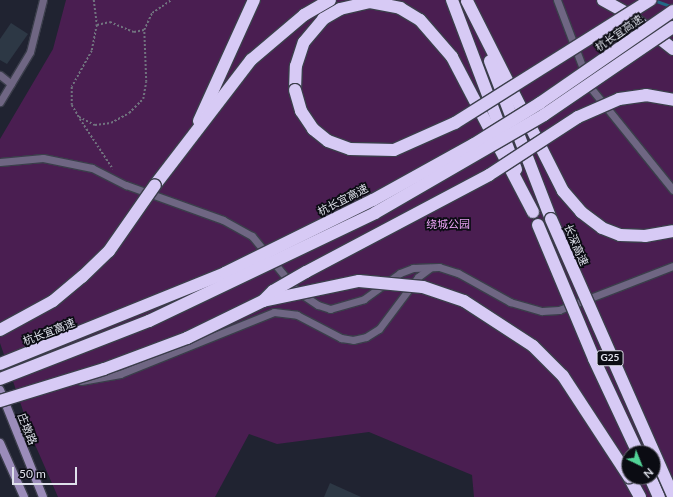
<!DOCTYPE html>
<meta charset="utf-8">
<style>
body{margin:0}
#map{position:relative;width:673px;height:497px;overflow:hidden;background:#202331;font-family:Lato,"Noto Sans SC",sans-serif}
div>[style]{position:absolute}
.green>*{inset:0;background:#4a1e51}
.stream>*{height:2.5px;margin:-1.25px;padding:0 1.25px;transform-origin:1.25px;border-radius:1.25px;background:#236986}
.building>*{inset:0;background:#2d3845}
.path>*{height:1.5px;margin-top:-0.75px;transform-origin:0;background:repeating-linear-gradient(90deg,#71737f 0 2px,transparent 0 4px)}
.roads{filter:drop-shadow(1px 0 #3b3e4b) drop-shadow(-1px 0 #3b3e4b) drop-shadow(0 1px #3b3e4b) drop-shadow(0 -1px #3b3e4b)}
.street>*{height:7px;margin:-3.5px;padding:0 3.5px;transform-origin:3.5px;border-radius:3.5px;background:#6f6683}
.secondary>*{height:8px;margin:-4px;padding:0 4px;transform-origin:4px;border-radius:4px;background:#9b8cba}
.highway>*{height:12px;margin:-6px;padding:0 6px;transform-origin:6px;border-radius:6px;background:#d7caf5}
.bridges{filter:drop-shadow(1px 0 #3b3e4b) drop-shadow(-1px 0 #3b3e4b) drop-shadow(0 1px #3b3e4b) drop-shadow(0 -1px #3b3e4b)}
.highway-bridge>*{height:12px;margin:-6px;padding:0 6px;transform-origin:6px;border-radius:6px;background:#d7caf5}
span{translate:-50% -50%;white-space:nowrap;text-align:center;line-height:1.15;-webkit-text-stroke:3.5px #0b0c13;paint-order:stroke}
.shield-label span{padding:1px 3px;background:#0b0c13;border:1px solid;border-radius:3px;-webkit-text-stroke-width:0}
.shield-label{font-size:10px;color:#dfe1eb;font-weight:700}
.street-label{font-size:11px;color:#dfe1eb}
.park-label{font-size:11px;color:#e8a2f2}
.north{position:absolute;left:621px;top:445px;width:40px;height:40px;box-sizing:border-box;background:#0b0c13;border:1px solid #606169;border-radius:50%;rotate:137deg;font-size:11px;font-weight:700;line-height:16px;text-align:center;color:#dfe1eb}
.north::after{content:'';display:block;margin:auto;width:14px;height:18px;background:#52d397;clip-path:polygon(50% 0,100% 100%,50% 72%,0 100%)}
.scale{position:absolute;left:12px;top:467px;width:65px;height:18px;box-sizing:border-box;border:2px solid #dfe1eb;border-top:0;padding-left:5px;font-size:12px;line-height:14px;white-space:nowrap;color:#dfe1eb;-webkit-text-stroke:3px #0b0c13;paint-order:stroke}
</style>
<div id="map">
<div class="green">
<div style="clip-path:polygon(evenodd,66px 0,673px 0,673px 497px,474px 497px,472px 475px,369px 432px,277px 444px,249px 434px,215px 497px,58px 497px,33px 440px,0 343px,0 139px,53px 49px,66px 0,629px 453px,653px 453px,653px 477px,629px 477px,629px 453px)"></div>
</div>
<div class="stream">
<div style="left:654px;top:0;width:20px;rotate:20deg"></div>
</div>
<div class="building">
<div style="clip-path:polygon(11px 23px,28px 34px,7px 64px,0 60px,0 39px)"></div>
<div style="clip-path:polygon(330px 483px,361px 497px,324px 497px)"></div>
</div>
<div class="path">
<div style="left:94px;top:0;width:25px;rotate:83deg"></div>
<div style="left:97px;top:25px;width:13px;rotate:-13deg"></div>
<div style="left:110px;top:22px;width:26px;rotate:23deg"></div>
<div style="left:134px;top:32px;width:10px;rotate:-11deg"></div>
<div style="left:97px;top:25px;width:26px;rotate:101deg"></div>
<div style="left:92px;top:51px;width:41px;rotate:119.1deg"></div>
<div style="left:72px;top:87px;width:18px;rotate:90deg"></div>
<div style="left:72px;top:105px;width:14px;rotate:60deg"></div>
<div style="left:79px;top:117px;width:18px;rotate:27deg"></div>
<div style="left:95px;top:125px;width:16px;rotate:-7deg"></div>
<div style="left:111px;top:123px;width:21px;rotate:-29deg"></div>
<div style="left:129px;top:113px;width:20px;rotate:-45deg"></div>
<div style="left:143px;top:99px;width:17px;rotate:-80deg"></div>
<div style="left:146px;top:82px;width:52px;rotate:-92.2deg"></div>
<div style="left:144px;top:30px;width:19px;rotate:-65deg"></div>
<div style="left:152px;top:13px;width:23px;rotate:-34deg"></div>
<div style="left:80px;top:119px;width:60px;rotate:56.6deg"></div>
</div>
<div class="roads">
<div class="street">
<div style="left:557px;top:0;width:93px;rotate:69.2deg"></div>
<div style="left:590px;top:87px;width:132px;rotate:51.1deg"></div>
<div style="left:0;top:75px;width:14px;rotate:39deg"></div>
<div style="left:0;top:102px;width:58px;rotate:-59deg"></div>
<div style="left:30px;top:52px;width:54px;rotate:-76deg"></div>
<div style="left:0;top:162px;width:43px;rotate:-5.3deg"></div>
<div style="left:43px;top:158px;width:50px;rotate:11.5deg"></div>
<div style="left:92px;top:168px;width:38px;rotate:27deg"></div>
<div style="left:126px;top:185px;width:103px;rotate:19.8deg"></div>
<div style="left:223px;top:220px;width:33px;rotate:29deg"></div>
<div style="left:252px;top:236px;width:71px;rotate:50.7deg"></div>
<div style="left:297px;top:291px;width:25px;rotate:34deg"></div>
<div style="left:318px;top:305px;width:13px;rotate:18deg"></div>
<div style="left:330px;top:309px;width:35px;rotate:-16deg"></div>
<div style="left:364px;top:299px;width:44px;rotate:-35.8deg"></div>
<div style="left:400px;top:273px;width:14px;rotate:-21deg"></div>
<div style="left:413px;top:268px;width:26px;rotate:-2deg"></div>
<div style="left:439px;top:267px;width:20px;rotate:18deg"></div>
<div style="left:458px;top:273px;width:60px;rotate:29.1deg"></div>
<div style="left:510px;top:302px;width:33px;rotate:16deg"></div>
<div style="left:542px;top:311px;width:17px;rotate:-3deg"></div>
<div style="left:559px;top:310px;width:122px;rotate:-21.1deg"></div>
<div style="left:81px;top:381px;width:40px;rotate:-10deg"></div>
<div style="left:120px;top:374px;width:166px;rotate:-21.9deg"></div>
<div style="left:274px;top:312px;width:23px;rotate:7deg"></div>
<div style="left:297px;top:315px;width:50px;rotate:27.6deg"></div>
<div style="left:341px;top:338px;width:12px;rotate:9deg"></div>
<div style="left:353px;top:340px;width:13px;rotate:-13deg"></div>
<div style="left:366px;top:337px;width:15px;rotate:-32deg"></div>
<div style="left:379px;top:329px;width:65px;rotate:-53.1deg"></div>
<div style="left:418px;top:277px;width:15px;rotate:-37deg"></div>
</div>
<div class="secondary">
<div style="left:0;top:390px;width:115px;rotate:68.1deg"></div>
<div style="left:0;top:443px;width:59px;rotate:66deg"></div>
</div>
<div class="highway">
<div style="left:452px;top:0;width:181px;rotate:69.3deg"></div>
<div style="left:603px;top:0;width:31px;rotate:29deg"></div>
<div style="left:630px;top:15px;width:55px;rotate:38.3deg"></div>
<div style="left:467px;top:1px;width:213px;rotate:63.2deg"></div>
<div style="left:563px;top:191px;width:28px;rotate:49deg"></div>
<div style="left:581px;top:212px;width:26px;rotate:37deg"></div>
<div style="left:602px;top:228px;width:19px;rotate:21deg"></div>
<div style="left:620px;top:235px;width:25px;rotate:2deg"></div>
<div style="left:645px;top:236px;width:28px;rotate:-10deg"></div>
<div style="left:490px;top:61px;width:169px;rotate:68.9deg"></div>
<div style="left:295px;top:90px;width:24px;rotate:-88deg"></div>
<div style="left:296px;top:66px;width:25px;rotate:-72deg"></div>
<div style="left:304px;top:42px;width:30px;rotate:-50deg"></div>
<div style="left:323px;top:19px;width:20px;rotate:-30deg"></div>
<div style="left:340px;top:9px;width:31px;rotate:-13deg"></div>
<div style="left:370px;top:2px;width:31px;rotate:11deg"></div>
<div style="left:400px;top:8px;width:23px;rotate:31deg"></div>
<div style="left:420px;top:20px;width:49px;rotate:49.1deg"></div>
<div style="left:452px;top:57px;width:175px;rotate:62.4deg"></div>
<div style="left:199px;top:121px;width:133px;rotate:-65.6deg"></div>
<div style="left:155px;top:185px;width:158px;rotate:-52.5deg"></div>
<div style="left:251px;top:60px;width:70px;rotate:-40.3deg"></div>
<div style="left:304px;top:15px;width:30px;rotate:-30deg"></div>
<div style="left:629px;top:477px;width:23px;rotate:61deg"></div>
<div style="left:650px;top:477px;width:22px;rotate:66deg"></div>
</div>
</div>
<div class="bridges">
<div class="highway-bridge">
<div style="left:295px;top:90px;width:22px;rotate:74deg"></div>
<div style="left:301px;top:111px;width:22px;rotate:56deg"></div>
<div style="left:313px;top:129px;width:19px;rotate:39deg"></div>
<div style="left:328px;top:141px;width:23px;rotate:20deg"></div>
<div style="left:350px;top:149px;width:44px;rotate:1.3deg"></div>
<div style="left:394px;top:150px;width:67px;rotate:-23.9deg"></div>
<div style="left:455px;top:123px;width:231px;rotate:-32.2deg"></div>
<div style="left:551px;top:219px;width:302px;rotate:66.2deg"></div>
<div style="left:538px;top:225px;width:145px;rotate:67.3deg"></div>
<div style="left:594px;top:359px;width:104px;rotate:64.9deg"></div>
<div style="left:263px;top:301px;width:98px;rotate:-11.8deg"></div>
<div style="left:359px;top:281px;width:64px;rotate:5.4deg"></div>
<div style="left:423px;top:287px;width:43px;rotate:18.9deg"></div>
<div style="left:464px;top:301px;width:82px;rotate:33.1deg"></div>
<div style="left:533px;top:346px;width:42px;rotate:45deg"></div>
<div style="left:563px;top:376px;width:121px;rotate:56.8deg"></div>
<div style="left:0;top:330px;width:60px;rotate:-28.7deg"></div>
<div style="left:53px;top:301px;width:38px;rotate:-40deg"></div>
<div style="left:82px;top:277px;width:37px;rotate:-44deg"></div>
<div style="left:109px;top:251px;width:80px;rotate:-55.1deg"></div>
<div style="left:0;top:364px;width:243px;rotate:-22deg"></div>
<div style="left:225px;top:273px;width:165px;rotate:-26.3deg"></div>
<div style="left:373px;top:200px;width:115px;rotate:-29deg"></div>
<div style="left:474px;top:144px;width:78px;rotate:-31.8deg"></div>
<div style="left:540px;top:103px;width:162px;rotate:-34.7deg"></div>
<div style="left:0;top:379px;width:160px;rotate:-21.3deg"></div>
<div style="left:149px;top:321px;width:250px;rotate:-25.5deg"></div>
<div style="left:375px;top:213px;width:195px;rotate:-30.1deg"></div>
<div style="left:544px;top:115px;width:156px;rotate:-34.3deg"></div>
<div style="left:0;top:401px;width:109px;rotate:-17.1deg"></div>
<div style="left:104px;top:369px;width:89px;rotate:-20.5deg"></div>
<div style="left:187px;top:338px;width:85px;rotate:-26deg"></div>
<div style="left:263px;top:301px;width:14px;rotate:-45deg"></div>
<div style="left:273px;top:291px;width:38px;rotate:-30deg"></div>
<div style="left:306px;top:272px;width:207px;rotate:-27.9deg"></div>
<div style="left:489px;top:175px;width:106px;rotate:-33.1deg"></div>
<div style="left:578px;top:117px;width:45px;rotate:-23.7deg"></div>
<div style="left:619px;top:99px;width:27px;rotate:-8deg"></div>
<div style="left:646px;top:95px;width:27px;rotate:10deg"></div>
</div>
</div>
<div class="shield-label">
<span style="left:610px;top:358px">G25</span>
</div>
<div class="street-label">
<span style="left:619px;top:33px;rotate:-35deg">杭长宜高速</span>
<span style="left:343px;top:200px;rotate:-27deg">杭长宜高速</span>
<span style="left:576px;top:245px;rotate:67deg">长深高速</span>
<span style="left:49px;top:332px;rotate:-21deg">杭长宜高速</span>
<span style="left:27px;top:429px;rotate:68deg">庄墩路</span>
</div>
<div class="park-label">
<span style="left:448px;top:224px">绕城公园</span>
</div>
<div class="north">N</div>
<div class="scale">50 m</div>
</div>
